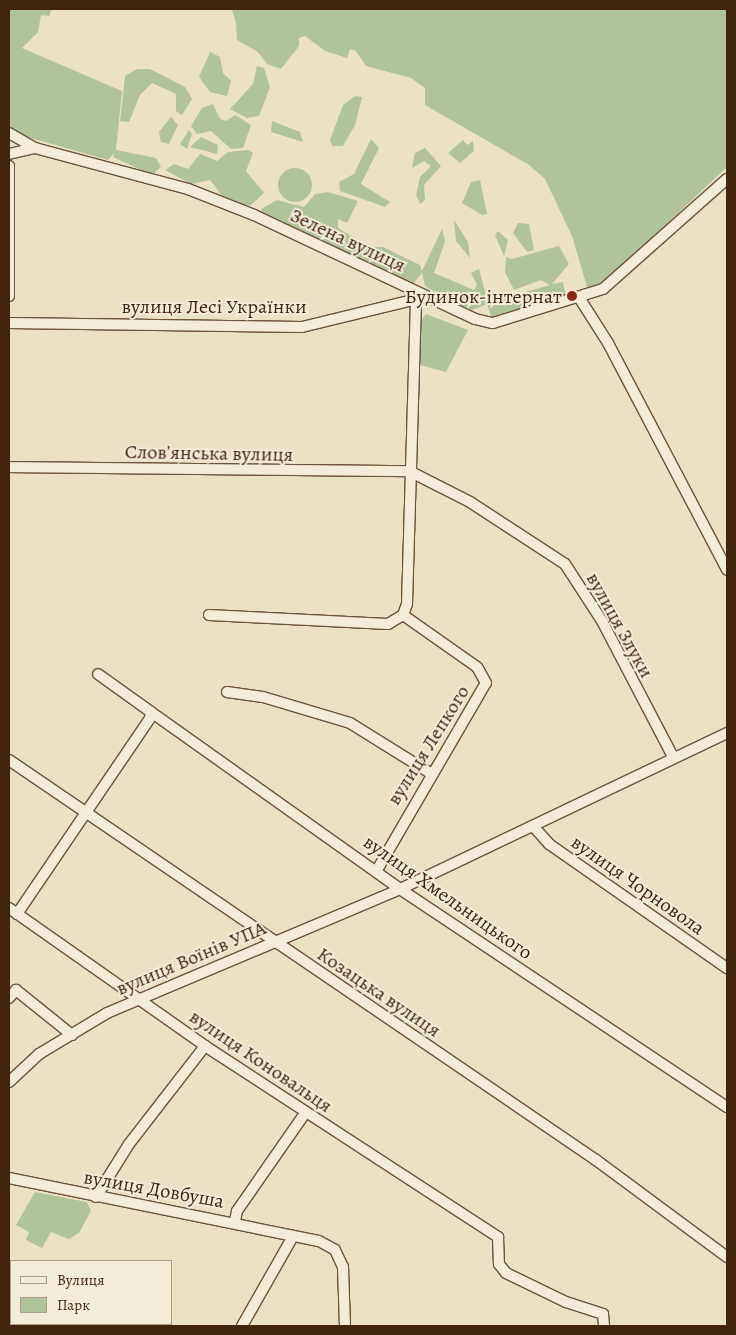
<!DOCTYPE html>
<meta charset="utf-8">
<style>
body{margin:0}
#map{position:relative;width:736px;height:1335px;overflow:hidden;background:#ebe2c3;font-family:Alegreya,serif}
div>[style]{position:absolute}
.green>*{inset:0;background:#b1c499}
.round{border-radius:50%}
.roads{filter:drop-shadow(1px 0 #6c543a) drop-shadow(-1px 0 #6c543a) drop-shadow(0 1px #6c543a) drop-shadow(0 -1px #6c543a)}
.minor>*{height:10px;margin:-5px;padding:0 5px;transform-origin:5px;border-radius:5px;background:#f2ecd8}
.dots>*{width:14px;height:14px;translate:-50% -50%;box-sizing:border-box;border:2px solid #f2ecd8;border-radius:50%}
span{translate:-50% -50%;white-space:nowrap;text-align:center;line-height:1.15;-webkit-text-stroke:4px #f2ecd8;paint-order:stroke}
.street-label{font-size:20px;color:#41240c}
.poi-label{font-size:20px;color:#41240c}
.right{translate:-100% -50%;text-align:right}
.frame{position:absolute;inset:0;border:10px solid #41240c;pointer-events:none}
.legend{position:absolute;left:10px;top:1260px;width:162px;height:65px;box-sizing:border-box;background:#f2ecd8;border:1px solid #ab9c86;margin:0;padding:6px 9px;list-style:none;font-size:15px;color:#41240c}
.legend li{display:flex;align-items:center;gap:10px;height:25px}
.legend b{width:25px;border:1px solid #ab9c86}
</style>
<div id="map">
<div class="green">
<div style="clip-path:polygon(9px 9px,52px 9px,49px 16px,41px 15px,38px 32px,22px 48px,122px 91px,116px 150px,156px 158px,161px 167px,152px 175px,113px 157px,115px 152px,108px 160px,27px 137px,9px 127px)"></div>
<div style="clip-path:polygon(227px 9px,727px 9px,727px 167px,602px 285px,588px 290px,572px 236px,545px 179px,529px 165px,425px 105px,425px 88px,411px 78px,366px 66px,356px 51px,350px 49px,347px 58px,325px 51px,305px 36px,299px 38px,299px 46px,281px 69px,267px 64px,258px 52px,237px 40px,236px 23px,232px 10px)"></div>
<div style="clip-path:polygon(210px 52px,220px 57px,223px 73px,231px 81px,227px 96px,210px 92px,199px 77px)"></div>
<div style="clip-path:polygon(257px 66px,264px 68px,270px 87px,259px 116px,247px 118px,230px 109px,253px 84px)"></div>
<div style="clip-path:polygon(137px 69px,150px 69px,185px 87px,192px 99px,182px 115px,176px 111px,176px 94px,152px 83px,140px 95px,129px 122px,120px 121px,125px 76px)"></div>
<div style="clip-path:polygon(355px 96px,362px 97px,355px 125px,343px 146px,332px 146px,330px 140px,343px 105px)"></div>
<div style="clip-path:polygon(213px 104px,220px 119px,226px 121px,235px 115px,251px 125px,243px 148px,231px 149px,211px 131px,197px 134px,191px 126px,202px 108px)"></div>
<div style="clip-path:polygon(171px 117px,178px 125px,169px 144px,161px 142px,159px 132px)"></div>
<div style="clip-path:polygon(272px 121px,300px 132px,303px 142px,271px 132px)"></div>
<div style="clip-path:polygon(189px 130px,192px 134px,187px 149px,180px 144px)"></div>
<div style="clip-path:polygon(201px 137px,218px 145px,217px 154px,190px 147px)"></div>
<div style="clip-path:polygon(371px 139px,379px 148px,361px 184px,390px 202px,385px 207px,340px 191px,339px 182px,354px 174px)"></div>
<div style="clip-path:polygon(463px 140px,467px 145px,473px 141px,474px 151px,460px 163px,448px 153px)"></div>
<div style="clip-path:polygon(425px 148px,441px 166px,424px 185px,425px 200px,420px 204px,416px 195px,420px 177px,431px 166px,424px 161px,412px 168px,415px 153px)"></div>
<div style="clip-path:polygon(248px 150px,253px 153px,246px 171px,264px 193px,250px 206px,225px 200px,210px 180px,191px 184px,165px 170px,174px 164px,188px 169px,200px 154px,217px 161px,228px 152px)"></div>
<div class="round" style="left:278px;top:168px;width:34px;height:34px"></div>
<div style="clip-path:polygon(480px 180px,487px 214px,482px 215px,462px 203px,471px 182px)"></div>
<div style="clip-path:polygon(328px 192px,358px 201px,347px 223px,338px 219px,338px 228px,369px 247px,383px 247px,420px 265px,422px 271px,442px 229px,445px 241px,434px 273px,474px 290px,477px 285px,471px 273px,479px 269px,488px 303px,550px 285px,541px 280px,514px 290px,505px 272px,506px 257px,512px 259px,559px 246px,569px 264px,552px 284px,563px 282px,566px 299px,492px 319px,487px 304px,472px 310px,446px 299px,425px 286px,422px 273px,411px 286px,395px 280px,262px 214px,261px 209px,277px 200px,304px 207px,315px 194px)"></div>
<div style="clip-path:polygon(454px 220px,468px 242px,470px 258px,456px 241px)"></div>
<div style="clip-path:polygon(518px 223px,529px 224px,534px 250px,527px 252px,513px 233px)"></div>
<div style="clip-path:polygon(498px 231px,508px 240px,504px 256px,495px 235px)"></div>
<div style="clip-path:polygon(426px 314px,468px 330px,446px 372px,420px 365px,421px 321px)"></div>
<div style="clip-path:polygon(35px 1192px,87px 1202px,91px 1211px,79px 1233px,69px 1239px,51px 1232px,42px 1248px,26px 1240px,29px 1232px,16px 1225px)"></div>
</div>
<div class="roads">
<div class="minor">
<div style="left:9px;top:133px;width:30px;rotate:30deg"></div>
<div style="left:35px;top:148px;width:158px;rotate:15deg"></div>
<div style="left:188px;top:189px;width:71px;rotate:21.5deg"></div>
<div style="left:254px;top:215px;width:244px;rotate:25.2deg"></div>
<div style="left:475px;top:319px;width:18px;rotate:13deg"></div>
<div style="left:493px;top:323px;width:115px;rotate:-17.2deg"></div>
<div style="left:603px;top:289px;width:166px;rotate:-41.6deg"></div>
<div style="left:9px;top:154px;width:27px;rotate:-13deg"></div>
<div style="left:9px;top:166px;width:130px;rotate:90deg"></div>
<div style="left:580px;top:299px;width:52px;rotate:57.5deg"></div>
<div style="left:608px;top:343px;width:256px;rotate:62.3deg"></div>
<div style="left:9px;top:323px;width:293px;rotate:0.8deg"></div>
<div style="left:302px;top:327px;width:122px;rotate:-13.7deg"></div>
<div style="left:9px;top:467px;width:400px;rotate:0.6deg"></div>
<div style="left:409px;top:471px;width:68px;rotate:26.9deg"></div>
<div style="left:470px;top:502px;width:113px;rotate:33.1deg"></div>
<div style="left:565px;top:564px;width:68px;rotate:57deg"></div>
<div style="left:602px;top:621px;width:153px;rotate:62.4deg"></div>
<div style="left:209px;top:615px;width:179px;rotate:2.9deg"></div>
<div style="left:388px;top:624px;width:17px;rotate:-31deg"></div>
<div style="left:403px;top:615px;width:12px;rotate:-70deg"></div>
<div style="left:407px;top:604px;width:302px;rotate:-88.3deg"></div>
<div style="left:227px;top:692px;width:36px;rotate:8deg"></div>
<div style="left:263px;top:697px;width:91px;rotate:16.6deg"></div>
<div style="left:350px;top:723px;width:97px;rotate:31.9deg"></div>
<div style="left:151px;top:712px;width:305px;rotate:35.4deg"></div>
<div style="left:400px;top:889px;width:393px;rotate:33.7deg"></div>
<div style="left:9px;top:760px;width:710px;rotate:34.27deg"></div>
<div style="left:596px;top:1160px;width:163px;rotate:36.5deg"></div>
<div style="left:533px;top:826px;width:24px;rotate:48deg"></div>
<div style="left:549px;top:844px;width:217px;rotate:34.9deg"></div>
<div style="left:377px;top:870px;width:216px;rotate:-59.8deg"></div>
<div style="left:486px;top:683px;width:18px;rotate:-119deg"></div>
<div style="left:477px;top:667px;width:90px;rotate:-144.9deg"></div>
<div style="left:9px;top:908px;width:240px;rotate:35.1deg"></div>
<div style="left:205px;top:1046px;width:350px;rotate:33.1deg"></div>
<div style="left:498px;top:1237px;width:27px;rotate:88deg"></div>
<div style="left:499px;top:1264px;width:11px;rotate:52deg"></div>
<div style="left:506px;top:1273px;width:67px;rotate:25.8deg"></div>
<div style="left:566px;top:1302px;width:39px;rotate:18deg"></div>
<div style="left:603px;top:1314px;width:12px;rotate:85deg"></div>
<div style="left:17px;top:914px;width:237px;rotate:-55.8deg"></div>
<div style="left:150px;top:718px;width:6px;rotate:-81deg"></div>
<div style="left:151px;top:712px;width:65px;rotate:-144.4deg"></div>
<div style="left:9px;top:998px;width:11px;rotate:-49deg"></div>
<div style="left:16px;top:990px;width:72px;rotate:38.8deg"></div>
<div style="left:9px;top:1082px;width:41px;rotate:-43deg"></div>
<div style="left:39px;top:1054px;width:79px;rotate:-31.1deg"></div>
<div style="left:107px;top:1013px;width:318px;rotate:-22.9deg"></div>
<div style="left:400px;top:889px;width:362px;rotate:-25.5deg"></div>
<div style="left:9px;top:1178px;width:316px;rotate:11.5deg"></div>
<div style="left:319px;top:1241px;width:18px;rotate:29deg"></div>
<div style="left:335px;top:1250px;width:19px;rotate:65deg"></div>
<div style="left:343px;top:1267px;width:59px;rotate:88.1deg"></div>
<div style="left:96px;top:1197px;width:62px;rotate:-58.1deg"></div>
<div style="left:129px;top:1144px;width:124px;rotate:-52.2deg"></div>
<div style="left:235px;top:1221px;width:10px;rotate:-79deg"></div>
<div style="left:237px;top:1211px;width:119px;rotate:-55.2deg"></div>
<div style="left:9px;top:1294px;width:2px;rotate:27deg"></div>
<div style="left:242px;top:1326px;width:101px;rotate:-60.4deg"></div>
</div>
</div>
<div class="dots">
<div style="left:572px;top:296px;background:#8f2418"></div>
</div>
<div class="street-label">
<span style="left:348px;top:240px;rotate:25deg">Зелена вулиця</span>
<span style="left:214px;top:306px">вулиця Лесі Українки</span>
<span style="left:209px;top:453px;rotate:1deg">Словʼянська вулиця</span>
<span style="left:620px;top:625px;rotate:61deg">вулиця Злуки</span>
<span style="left:428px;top:745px;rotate:-58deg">вулиця Лепкого</span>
<span style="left:638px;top:885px;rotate:35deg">вулиця Чорновола</span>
<span style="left:448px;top:897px;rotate:35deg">вулиця Хмельницького</span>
<span style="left:191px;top:958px;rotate:-23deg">вулиця Воїнів УПА</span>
<span style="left:379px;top:992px;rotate:34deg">Козацька вулиця</span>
<span style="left:261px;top:1061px;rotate:34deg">вулиця Коновальця</span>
<span style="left:154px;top:1189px;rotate:10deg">вулиця Довбуша</span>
</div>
<div class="poi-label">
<span class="right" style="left:562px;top:296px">Будинок-інтернат</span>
</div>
<div class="frame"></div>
<ul class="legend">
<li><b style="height:6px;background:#f2ecd8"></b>Вулиця</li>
<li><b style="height:14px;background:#b1c499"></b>Парк</li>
</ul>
</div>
